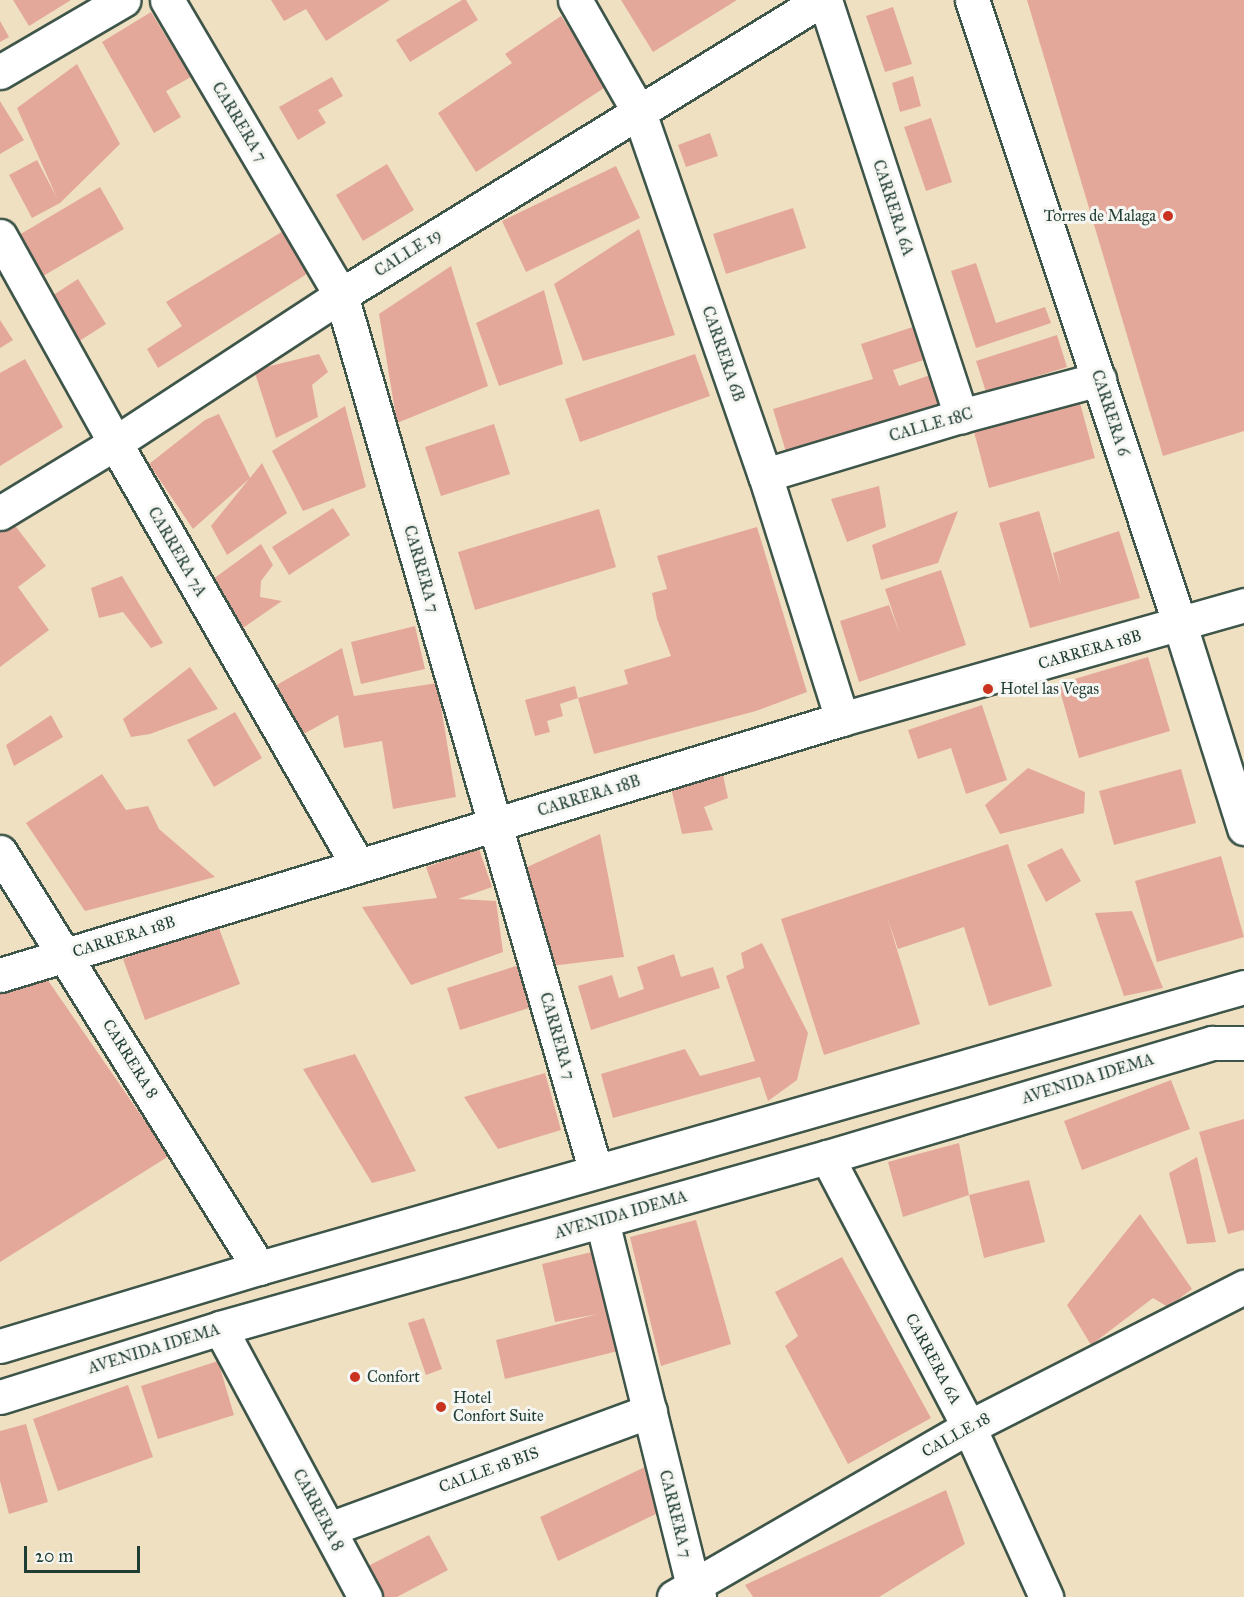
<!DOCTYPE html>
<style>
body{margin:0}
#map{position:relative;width:1244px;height:1597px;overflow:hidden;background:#efe0c2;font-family:"IM FELL Great Primer",serif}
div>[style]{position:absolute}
.building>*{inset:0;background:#e4a89b}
.roads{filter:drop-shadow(2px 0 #3e5549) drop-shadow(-2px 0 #3e5549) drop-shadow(0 2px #3e5549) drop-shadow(0 -2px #3e5549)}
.minor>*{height:33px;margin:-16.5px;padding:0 16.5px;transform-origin:16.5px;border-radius:16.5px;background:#fff}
.major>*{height:33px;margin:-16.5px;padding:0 16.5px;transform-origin:16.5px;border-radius:16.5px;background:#fff}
.dots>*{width:16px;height:16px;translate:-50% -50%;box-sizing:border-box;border:3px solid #f6f6f2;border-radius:50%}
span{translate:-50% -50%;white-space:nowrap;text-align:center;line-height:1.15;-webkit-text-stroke:6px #f6f6f2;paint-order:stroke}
.street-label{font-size:16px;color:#1f3d34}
.poi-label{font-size:16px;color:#1f3d34}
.right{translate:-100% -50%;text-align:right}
.left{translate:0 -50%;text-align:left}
.scale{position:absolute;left:24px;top:1546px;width:116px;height:27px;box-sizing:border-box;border:3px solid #1f3d34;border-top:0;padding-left:8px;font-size:18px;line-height:21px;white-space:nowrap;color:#1f3d34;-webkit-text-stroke:4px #f6f6f2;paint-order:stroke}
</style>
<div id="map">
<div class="building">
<div style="clip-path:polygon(13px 0,71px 0,29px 26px)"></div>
<div style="clip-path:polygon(271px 0,390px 0,326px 41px,306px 9px,284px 21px)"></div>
<div style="clip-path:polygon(462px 0,466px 0,478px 20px,410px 62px,396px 40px)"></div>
<div style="clip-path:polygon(621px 0,737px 0,653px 52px)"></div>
<div style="clip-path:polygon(1027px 0,1244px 0,1244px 431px,1163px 456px)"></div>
<div style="clip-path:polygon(893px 7px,912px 64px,885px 72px,866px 16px)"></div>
<div style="clip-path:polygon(151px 12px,191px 77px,166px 91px,181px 117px,154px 133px,102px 42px)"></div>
<div style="clip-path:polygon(561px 16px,607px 86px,476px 172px,438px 113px,512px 63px,505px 54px)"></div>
<div style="clip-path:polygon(0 21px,9px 37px,0 42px)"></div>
<div style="clip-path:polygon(77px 64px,120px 144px,60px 203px,32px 218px,9px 175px,37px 160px,57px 198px,17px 108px)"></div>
<div style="clip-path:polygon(913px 76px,921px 106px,900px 112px,892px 83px)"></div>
<div style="clip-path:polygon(332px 77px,343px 96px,318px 110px,326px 123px,298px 140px,279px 107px)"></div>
<div style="clip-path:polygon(0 101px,24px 140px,0 154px)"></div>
<div style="clip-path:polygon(931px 118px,952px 182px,926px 191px,904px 127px)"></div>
<div style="clip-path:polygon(710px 133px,718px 156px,686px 167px,678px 145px)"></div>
<div style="clip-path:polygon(387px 164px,414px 210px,363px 241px,336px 195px)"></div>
<div style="clip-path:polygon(616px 166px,640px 218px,526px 272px,502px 221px)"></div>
<div style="clip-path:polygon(100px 187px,124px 229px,43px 276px,19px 235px)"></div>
<div style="clip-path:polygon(793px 208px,806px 248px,726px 274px,713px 234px)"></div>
<div style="clip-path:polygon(639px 229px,675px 335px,583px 361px,554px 284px)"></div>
<div style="clip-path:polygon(285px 230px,310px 272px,158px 368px,147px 349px,182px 326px,166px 302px)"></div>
<div style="clip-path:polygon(976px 263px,996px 323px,1045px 307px,1051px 323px,976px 348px,951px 271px)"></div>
<div style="clip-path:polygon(451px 266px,488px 386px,397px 423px,379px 314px)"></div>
<div style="clip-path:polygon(78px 279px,106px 324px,73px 345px,44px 301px)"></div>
<div style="clip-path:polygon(544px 290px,563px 364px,499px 386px,476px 323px)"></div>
<div style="clip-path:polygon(0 320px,13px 340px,0 348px)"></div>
<div style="clip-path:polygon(919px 325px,930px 358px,893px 370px,899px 386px,930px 375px,940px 404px,786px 452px,773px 409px,873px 379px,861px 344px)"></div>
<div style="clip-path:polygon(1057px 335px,1067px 367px,986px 392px,976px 361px)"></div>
<div style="clip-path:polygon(319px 354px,328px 372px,312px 385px,318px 417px,276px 438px,254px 370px)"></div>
<div style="clip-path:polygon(695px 354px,710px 396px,580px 442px,565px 399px)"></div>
<div style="clip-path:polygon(25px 359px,63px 427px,0 466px,0 373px)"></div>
<div style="clip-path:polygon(1080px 403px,1095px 458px,989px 488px,974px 432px)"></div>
<div style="clip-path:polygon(345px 406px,366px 487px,303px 511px,272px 451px)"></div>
<div style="clip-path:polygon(219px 414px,250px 478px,262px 463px,287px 513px,227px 555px,211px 526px,249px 479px,193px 529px,149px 464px,205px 420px)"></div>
<div style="clip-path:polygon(494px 424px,510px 474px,441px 496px,425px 447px)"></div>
<div style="clip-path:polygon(879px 486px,886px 527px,847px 542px,831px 499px)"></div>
<div style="clip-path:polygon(333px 508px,350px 535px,289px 575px,272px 547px)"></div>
<div style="clip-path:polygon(599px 509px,616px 567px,475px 610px,458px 552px)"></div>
<div style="clip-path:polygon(958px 511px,938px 563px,881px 580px,872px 545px)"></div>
<div style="clip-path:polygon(1039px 511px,1061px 586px,1053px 553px,1119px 531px,1140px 598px,1030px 628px,999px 523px)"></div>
<div style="clip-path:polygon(10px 519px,46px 566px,18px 587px,49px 630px,0 667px,0 527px)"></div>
<div style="clip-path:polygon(757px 527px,807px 692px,756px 711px,594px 754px,578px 698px,560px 704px,563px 716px,547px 721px,550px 732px,535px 736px,525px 700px,575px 686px,578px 698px,628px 684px,624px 670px,671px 656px,657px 619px,652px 593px,667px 589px,657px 556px)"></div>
<div style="clip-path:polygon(261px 544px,273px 565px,261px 581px,260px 597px,282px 601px,240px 630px,209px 582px)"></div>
<div style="clip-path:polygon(941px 570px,966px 645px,859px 682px,840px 621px,889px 605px,900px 634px,885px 589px)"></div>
<div style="clip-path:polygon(122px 576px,163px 643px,151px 648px,123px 612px,99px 618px,91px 588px)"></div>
<div style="clip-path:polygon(415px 626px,425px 669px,361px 684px,351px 642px)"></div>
<div style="clip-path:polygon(342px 648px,354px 696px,437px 683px,456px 797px,393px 809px,382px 741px,344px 748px,338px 715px,300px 736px,273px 687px)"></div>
<div style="clip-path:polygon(1148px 657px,1170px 731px,1079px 758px,1058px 684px)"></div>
<div style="clip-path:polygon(190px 667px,218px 709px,150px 734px,131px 737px,123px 719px)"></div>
<div style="clip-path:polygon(982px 705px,1007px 780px,966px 794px,951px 748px,918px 759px,908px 730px)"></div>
<div style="clip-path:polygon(235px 712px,262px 758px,214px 787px,187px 740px)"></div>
<div style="clip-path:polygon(51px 715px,63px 737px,14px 766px,6px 745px)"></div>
<div style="clip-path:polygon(1028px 768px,1085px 792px,1084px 813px,1000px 834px,985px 805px)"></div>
<div style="clip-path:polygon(1181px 769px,1196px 823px,1114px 845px,1099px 791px)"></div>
<div style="clip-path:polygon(102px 774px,126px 810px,148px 806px,159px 829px,215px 877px,85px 911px,26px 823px)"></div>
<div style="clip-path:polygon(723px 775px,728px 798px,704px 807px,713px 830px,682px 834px,671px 788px)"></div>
<div style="clip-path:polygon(600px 834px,624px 957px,551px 966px,525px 868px)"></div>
<div style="clip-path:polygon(1008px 844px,1052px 986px,989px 1006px,964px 927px,898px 949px,887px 917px,920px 1024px,824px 1055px,781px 919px)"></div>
<div style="clip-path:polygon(1062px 848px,1081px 881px,1046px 902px,1027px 865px)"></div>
<div style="clip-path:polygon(479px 849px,492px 887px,458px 899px,496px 901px,503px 952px,411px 985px,362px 907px,437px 898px,426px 867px)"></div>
<div style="clip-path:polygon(1221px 856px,1244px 937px,1157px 962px,1135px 881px)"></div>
<div style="clip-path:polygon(1132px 911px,1163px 988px,1124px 996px,1095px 913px)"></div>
<div style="clip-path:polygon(217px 923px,240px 984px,145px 1020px,123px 959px)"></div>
<div style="clip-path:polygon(762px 943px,808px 1033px,797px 1080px,768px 1101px,760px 1077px,613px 1118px,601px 1074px,685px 1049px,700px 1076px,755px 1061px,726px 976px,744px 968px,741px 953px)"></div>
<div style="clip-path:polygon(674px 954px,681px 977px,713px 967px,720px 988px,591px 1030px,578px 986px,612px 975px,619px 998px,644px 989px,637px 967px)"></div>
<div style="clip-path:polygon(519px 965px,532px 1007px,460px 1030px,447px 988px)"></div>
<div style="clip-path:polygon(47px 979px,169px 1156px,0 1262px,0 994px)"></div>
<div style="clip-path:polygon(355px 1054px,416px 1171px,372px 1183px,303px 1069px)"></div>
<div style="clip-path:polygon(545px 1073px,561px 1130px,498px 1149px,464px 1097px)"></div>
<div style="clip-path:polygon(1171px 1080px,1190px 1129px,1082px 1170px,1064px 1121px)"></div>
<div style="clip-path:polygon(1244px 1119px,1244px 1230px,1228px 1234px,1199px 1132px)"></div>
<div style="clip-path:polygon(959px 1143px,969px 1195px,1029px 1180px,1045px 1242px,984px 1258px,969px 1195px,903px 1217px,888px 1162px)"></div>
<div style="clip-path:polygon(1197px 1157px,1216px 1242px,1187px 1244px,1169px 1173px)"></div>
<div style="clip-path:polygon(1140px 1214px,1192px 1289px,1168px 1307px,1153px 1298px,1091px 1345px,1067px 1305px)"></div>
<div style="clip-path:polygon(696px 1220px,731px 1344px,661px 1366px,630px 1237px)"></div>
<div style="clip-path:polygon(596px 1251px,618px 1351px,505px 1379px,496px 1340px,598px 1314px,555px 1322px,542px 1264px)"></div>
<div style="clip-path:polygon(842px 1257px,931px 1418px,848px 1464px,785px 1346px,798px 1336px,775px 1292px)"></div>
<div style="clip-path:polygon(424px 1318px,442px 1369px,426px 1375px,408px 1323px)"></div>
<div style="clip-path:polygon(218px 1361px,234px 1415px,158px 1439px,141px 1386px)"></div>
<div style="clip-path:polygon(128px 1385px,153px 1457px,58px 1491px,33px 1419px)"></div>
<div style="clip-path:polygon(26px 1424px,48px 1502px,9px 1514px,0 1481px,0 1431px)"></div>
<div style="clip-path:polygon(647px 1466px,658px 1513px,558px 1561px,540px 1517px)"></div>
<div style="clip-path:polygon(946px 1490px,965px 1544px,879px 1597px,753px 1597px,745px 1585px)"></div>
<div style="clip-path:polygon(429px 1535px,448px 1570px,397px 1597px,382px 1597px,366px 1567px)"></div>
</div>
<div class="roads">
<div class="minor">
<div style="left:167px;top:0;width:342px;rotate:59.5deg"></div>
<div style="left:341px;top:295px;width:913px;rotate:73.79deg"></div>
<div style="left:575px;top:0;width:129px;rotate:60.3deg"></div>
<div style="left:639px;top:112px;width:384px;rotate:70.9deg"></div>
<div style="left:765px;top:475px;width:256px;rotate:72.5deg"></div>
<div style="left:825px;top:0;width:438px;rotate:71.9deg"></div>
<div style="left:972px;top:0;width:659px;rotate:71.59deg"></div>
<div style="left:1180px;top:625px;width:213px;rotate:72.5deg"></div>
<div style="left:0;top:72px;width:143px;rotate:-30.3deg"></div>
<div style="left:0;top:236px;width:237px;rotate:60.9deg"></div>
<div style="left:115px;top:443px;width:488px;rotate:60.1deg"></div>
<div style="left:765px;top:475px;width:205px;rotate:-16.8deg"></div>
<div style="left:961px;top:416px;width:143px;rotate:-15deg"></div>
<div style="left:0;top:513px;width:135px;rotate:-31.3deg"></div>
<div style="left:115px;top:443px;width:270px;rotate:-33.2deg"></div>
<div style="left:341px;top:295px;width:563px;rotate:-31.57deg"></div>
<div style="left:0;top:852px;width:490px;rotate:58.1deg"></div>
<div style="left:0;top:975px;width:880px;rotate:-16.91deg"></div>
<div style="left:842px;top:719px;width:418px;rotate:-15.8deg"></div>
<div style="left:827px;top:1157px;width:305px;rotate:62.3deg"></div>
<div style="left:969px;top:1427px;width:187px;rotate:65.6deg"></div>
<div style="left:602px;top:1221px;width:377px;rotate:76deg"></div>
<div style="left:693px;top:1587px;width:12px;rotate:59deg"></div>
<div style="left:220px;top:1328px;width:306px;rotate:61.7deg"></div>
<div style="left:329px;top:1529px;width:342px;rotate:-20.2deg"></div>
<div style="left:674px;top:1597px;width:340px;rotate:-30deg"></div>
<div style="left:969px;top:1427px;width:309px;rotate:-27deg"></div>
</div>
<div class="major">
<div style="left:0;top:1346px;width:270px;rotate:-16.8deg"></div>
<div style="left:259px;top:1268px;width:1024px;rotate:-15.92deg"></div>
<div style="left:0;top:1397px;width:231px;rotate:-17.4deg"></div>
<div style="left:220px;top:1328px;width:631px;rotate:-15.73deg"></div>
<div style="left:827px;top:1157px;width:402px;rotate:-16.5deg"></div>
<div style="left:1212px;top:1043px;width:32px"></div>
</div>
</div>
<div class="dots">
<div style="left:1168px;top:216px;background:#c8321e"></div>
<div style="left:988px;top:689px;background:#c8321e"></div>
<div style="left:355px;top:1377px;background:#c8321e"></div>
<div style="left:441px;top:1407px;background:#c8321e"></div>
</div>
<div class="street-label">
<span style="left:239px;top:122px;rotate:59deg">CARRERA 7</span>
<span style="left:893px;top:208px;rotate:72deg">CARRERA 6A</span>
<span style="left:408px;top:253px;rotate:-32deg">CALLE 19</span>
<span style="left:723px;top:354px;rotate:71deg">CARRERA 6B</span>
<span style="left:1110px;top:413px;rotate:72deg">CARRERA 6</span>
<span style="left:931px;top:425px;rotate:-16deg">CALLE 18C</span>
<span style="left:177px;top:552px;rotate:60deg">CARRERA 7A</span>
<span style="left:421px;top:569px;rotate:74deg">CARRERA 7</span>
<span style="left:1090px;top:650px;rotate:-16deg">CARRERA 18B</span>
<span style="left:589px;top:796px;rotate:-17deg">CARRERA 18B</span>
<span style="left:124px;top:937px;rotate:-17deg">CARRERA 18B</span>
<span style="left:557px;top:1036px;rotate:74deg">CARRERA 7</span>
<span style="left:130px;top:1059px;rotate:58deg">CARRERA 8</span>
<span style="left:1088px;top:1079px;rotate:-17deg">AVENIDA IDEMA</span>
<span style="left:621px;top:1215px;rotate:-16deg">AVENIDA IDEMA</span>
<span style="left:154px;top:1349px;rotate:-17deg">AVENIDA IDEMA</span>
<span style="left:933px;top:1359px;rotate:62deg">CARRERA 6A</span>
<span style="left:956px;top:1435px;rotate:-29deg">CALLE 18</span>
<span style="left:489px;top:1470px;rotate:-20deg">CALLE 18 BIS</span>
<span style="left:318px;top:1510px;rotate:62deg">CARRERA 8</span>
<span style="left:675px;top:1514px;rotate:76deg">CARRERA 7</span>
</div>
<div class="poi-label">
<span class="right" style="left:1156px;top:216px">Torres de Malaga</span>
<span class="left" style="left:1000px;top:689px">Hotel las Vegas</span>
<span class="left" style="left:367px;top:1377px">Confort</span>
<span class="left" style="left:453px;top:1407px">Hotel<br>Confort Suite</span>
</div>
<div class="scale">20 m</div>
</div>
